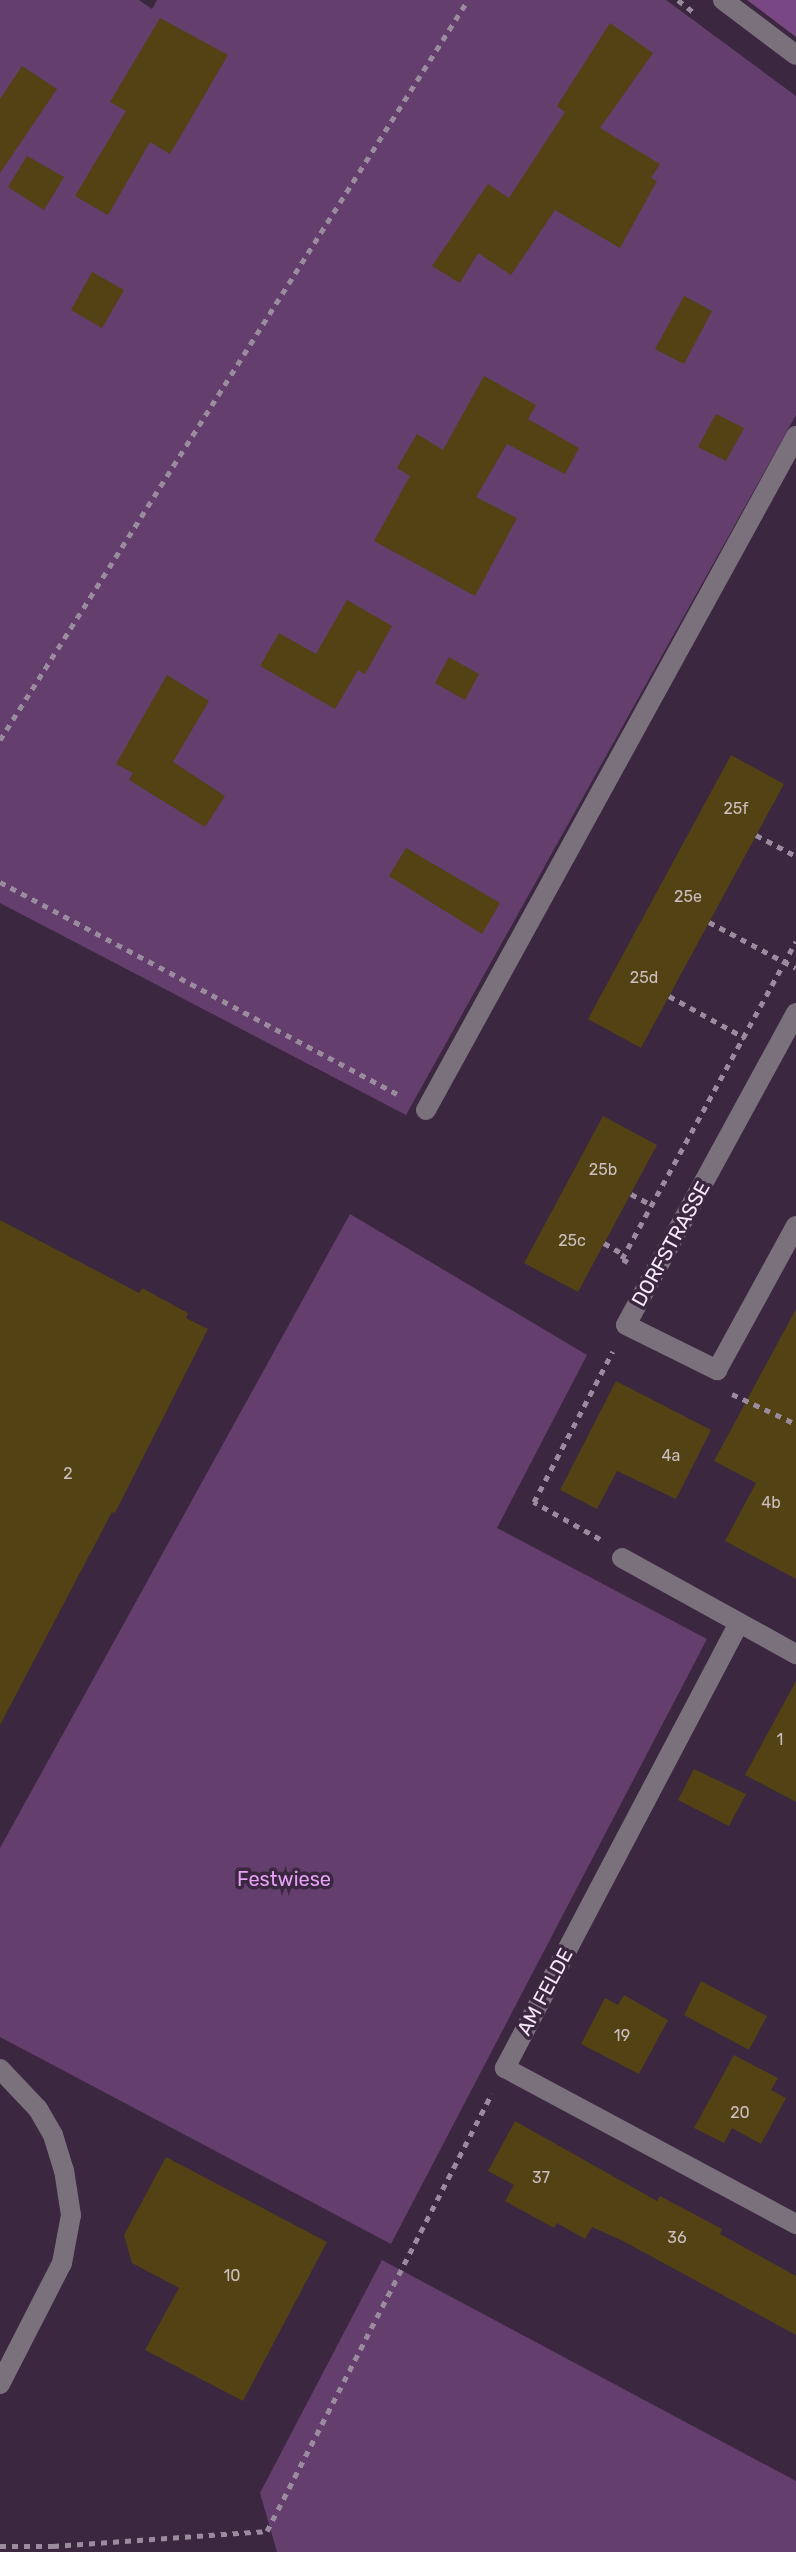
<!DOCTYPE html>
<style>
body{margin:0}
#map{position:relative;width:796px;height:2552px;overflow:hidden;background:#3b273f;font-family:Rubik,sans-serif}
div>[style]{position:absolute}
.green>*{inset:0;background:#643e6c}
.forest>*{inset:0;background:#794783}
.building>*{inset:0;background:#524214}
.path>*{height:5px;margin-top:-2.5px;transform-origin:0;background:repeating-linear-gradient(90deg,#9b8b9f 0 6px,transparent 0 12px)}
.minor>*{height:20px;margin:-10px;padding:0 10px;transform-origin:10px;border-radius:10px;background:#7b717d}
span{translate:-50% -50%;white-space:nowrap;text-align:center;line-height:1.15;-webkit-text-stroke:7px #3b273f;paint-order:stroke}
.number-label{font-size:16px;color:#ccbebf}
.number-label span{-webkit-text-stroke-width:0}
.street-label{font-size:20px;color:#f5e8f8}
.park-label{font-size:20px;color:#e7a0f6}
</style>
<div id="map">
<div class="green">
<div style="clip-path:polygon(0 0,139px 0,152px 9px,157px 0,666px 0,796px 96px,796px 415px,406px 1115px,0 903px)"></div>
<div style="clip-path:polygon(350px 1214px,587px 1355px,497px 1528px,707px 1639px,391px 2244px,0 2037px,0 1848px)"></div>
<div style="clip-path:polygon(382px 2260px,796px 2481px,796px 2552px,277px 2552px,260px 2493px)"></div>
</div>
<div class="forest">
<div style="clip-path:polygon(747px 0,796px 0,796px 37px)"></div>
</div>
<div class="building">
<div style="clip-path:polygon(160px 18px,228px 55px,170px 154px,150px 142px,108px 215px,75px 196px,126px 111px,110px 102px)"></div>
<div style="clip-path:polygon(610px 23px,653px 53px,600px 128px,660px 164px,651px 178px,657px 181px,620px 248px,555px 210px,511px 275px,478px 253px,460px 283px,432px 266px,488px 184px,509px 198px,565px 112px,557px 106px)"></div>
<div style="clip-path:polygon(22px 66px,57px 89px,0 173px,0 99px)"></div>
<div style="clip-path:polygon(27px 156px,64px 177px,44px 210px,8px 187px)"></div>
<div style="clip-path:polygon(92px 272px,124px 290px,102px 328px,71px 310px)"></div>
<div style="clip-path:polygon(684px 296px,712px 311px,684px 364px,655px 349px)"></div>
<div style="clip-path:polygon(484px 376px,536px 405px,528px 419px,579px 448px,565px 474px,507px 444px,476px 497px,517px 518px,475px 596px,374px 541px,410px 476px,397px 468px,417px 434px,443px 450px)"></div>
<div style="clip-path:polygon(716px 414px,744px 428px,726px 461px,698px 447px)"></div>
<div style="clip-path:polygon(347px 600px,392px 626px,365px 674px,358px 670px,335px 709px,260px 666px,279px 633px,316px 654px)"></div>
<div style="clip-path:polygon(449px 657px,479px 674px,465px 700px,435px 683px)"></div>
<div style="clip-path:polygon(167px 675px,209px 701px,173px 762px,225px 796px,205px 827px,129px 780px,133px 773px,116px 764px)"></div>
<div style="clip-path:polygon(731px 755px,784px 784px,641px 1048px,588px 1019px)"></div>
<div style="clip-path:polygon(406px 848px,500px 903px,482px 934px,389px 876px)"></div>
<div style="clip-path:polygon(603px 1116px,657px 1145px,578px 1292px,524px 1263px)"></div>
<div style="clip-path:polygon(0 1220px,139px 1293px,142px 1288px,188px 1313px,186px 1318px,208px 1329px,115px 1513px,112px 1512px,0 1725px)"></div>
<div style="clip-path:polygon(796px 1309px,796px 1579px,725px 1541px,756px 1483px,714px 1461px)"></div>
<div style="clip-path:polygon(616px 1381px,711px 1430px,676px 1499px,617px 1471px,597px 1509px,560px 1490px)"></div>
<div style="clip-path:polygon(796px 1681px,796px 1802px,745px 1775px)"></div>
<div style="clip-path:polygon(694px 1769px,746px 1794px,729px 1826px,678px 1800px)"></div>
<div style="clip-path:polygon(701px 1981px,767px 2016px,749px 2050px,684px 2015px)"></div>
<div style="clip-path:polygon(624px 1995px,668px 2020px,639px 2074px,581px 2044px,605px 1998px,618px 2005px)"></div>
<div style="clip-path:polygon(734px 2055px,778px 2078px,771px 2090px,786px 2098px,761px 2144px,732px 2128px,724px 2143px,694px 2128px)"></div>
<div style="clip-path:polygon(515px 2121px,657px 2201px,660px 2196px,722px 2229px,720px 2234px,796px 2276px,796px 2335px,623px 2241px,592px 2227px,585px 2239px,557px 2223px,554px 2228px,505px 2201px,514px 2185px,488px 2171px)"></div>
<div style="clip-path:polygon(166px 2157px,327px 2242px,243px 2401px,145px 2350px,179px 2288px,132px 2263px,124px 2235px)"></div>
</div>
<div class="path">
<div style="left:678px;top:0;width:23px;rotate:38deg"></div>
<div style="left:0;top:740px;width:876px;rotate:-57.69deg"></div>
<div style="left:756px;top:835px;width:45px;rotate:27.7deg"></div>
<div style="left:0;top:882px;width:455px;rotate:28.1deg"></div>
<div style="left:709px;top:922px;width:98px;rotate:27.9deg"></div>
<div style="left:669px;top:996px;width:87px;rotate:28.9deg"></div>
<div style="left:631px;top:1194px;width:24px;rotate:28deg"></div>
<div style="left:604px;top:1243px;width:24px;rotate:30deg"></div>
<div style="left:628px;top:1262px;width:7px;rotate:-153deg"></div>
<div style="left:622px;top:1259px;width:362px;rotate:-61.3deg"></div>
<div style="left:732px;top:1394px;width:71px;rotate:25.1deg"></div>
<div style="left:600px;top:1539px;width:76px;rotate:-150.7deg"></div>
<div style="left:534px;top:1502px;width:170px;rotate:-62.4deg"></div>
<div style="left:0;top:2546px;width:53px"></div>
<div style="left:53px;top:2546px;width:215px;rotate:-4deg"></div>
<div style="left:267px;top:2531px;width:492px;rotate:-62.8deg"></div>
</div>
<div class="minor">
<div style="left:723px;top:0;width:91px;rotate:37deg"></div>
<div style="left:796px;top:1013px;width:355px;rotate:118.6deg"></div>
<div style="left:626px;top:1325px;width:102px;rotate:26.3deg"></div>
<div style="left:717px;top:1370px;width:164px;rotate:-61.3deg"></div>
<div style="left:426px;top:1110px;width:769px;rotate:-61.23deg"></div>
<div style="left:622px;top:1558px;width:199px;rotate:28.9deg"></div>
<div style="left:739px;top:1623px;width:503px;rotate:117.74deg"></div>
<div style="left:505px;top:2068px;width:330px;rotate:28.2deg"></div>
<div style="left:0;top:2069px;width:55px;rotate:46.5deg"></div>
<div style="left:38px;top:2109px;width:30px;rotate:60deg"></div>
<div style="left:53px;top:2135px;width:37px;rotate:73deg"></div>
<div style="left:64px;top:2170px;width:46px;rotate:81.2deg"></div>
<div style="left:71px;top:2215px;width:49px;rotate:100.6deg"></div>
<div style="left:62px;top:2263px;width:136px;rotate:117.1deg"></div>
</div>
<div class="number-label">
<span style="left:736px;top:809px">25f</span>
<span style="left:688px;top:897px">25e</span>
<span style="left:644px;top:978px">25d</span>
<span style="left:603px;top:1170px">25b</span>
<span style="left:572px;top:1241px">25c</span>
<span style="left:671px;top:1456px">4a</span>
<span style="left:68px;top:1474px">2</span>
<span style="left:771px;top:1503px">4b</span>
<span style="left:780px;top:1740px">1</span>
<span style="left:622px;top:2036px">19</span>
<span style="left:740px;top:2113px">20</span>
<span style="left:541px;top:2178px">37</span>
<span style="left:677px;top:2238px">36</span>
<span style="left:232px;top:2276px">10</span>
</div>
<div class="street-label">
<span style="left:671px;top:1244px;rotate:-61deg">DORFSTRASSE</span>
<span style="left:545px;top:1992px;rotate:-62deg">AM FELDE</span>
</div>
<div class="park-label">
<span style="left:284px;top:1879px">Festwiese</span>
</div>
</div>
